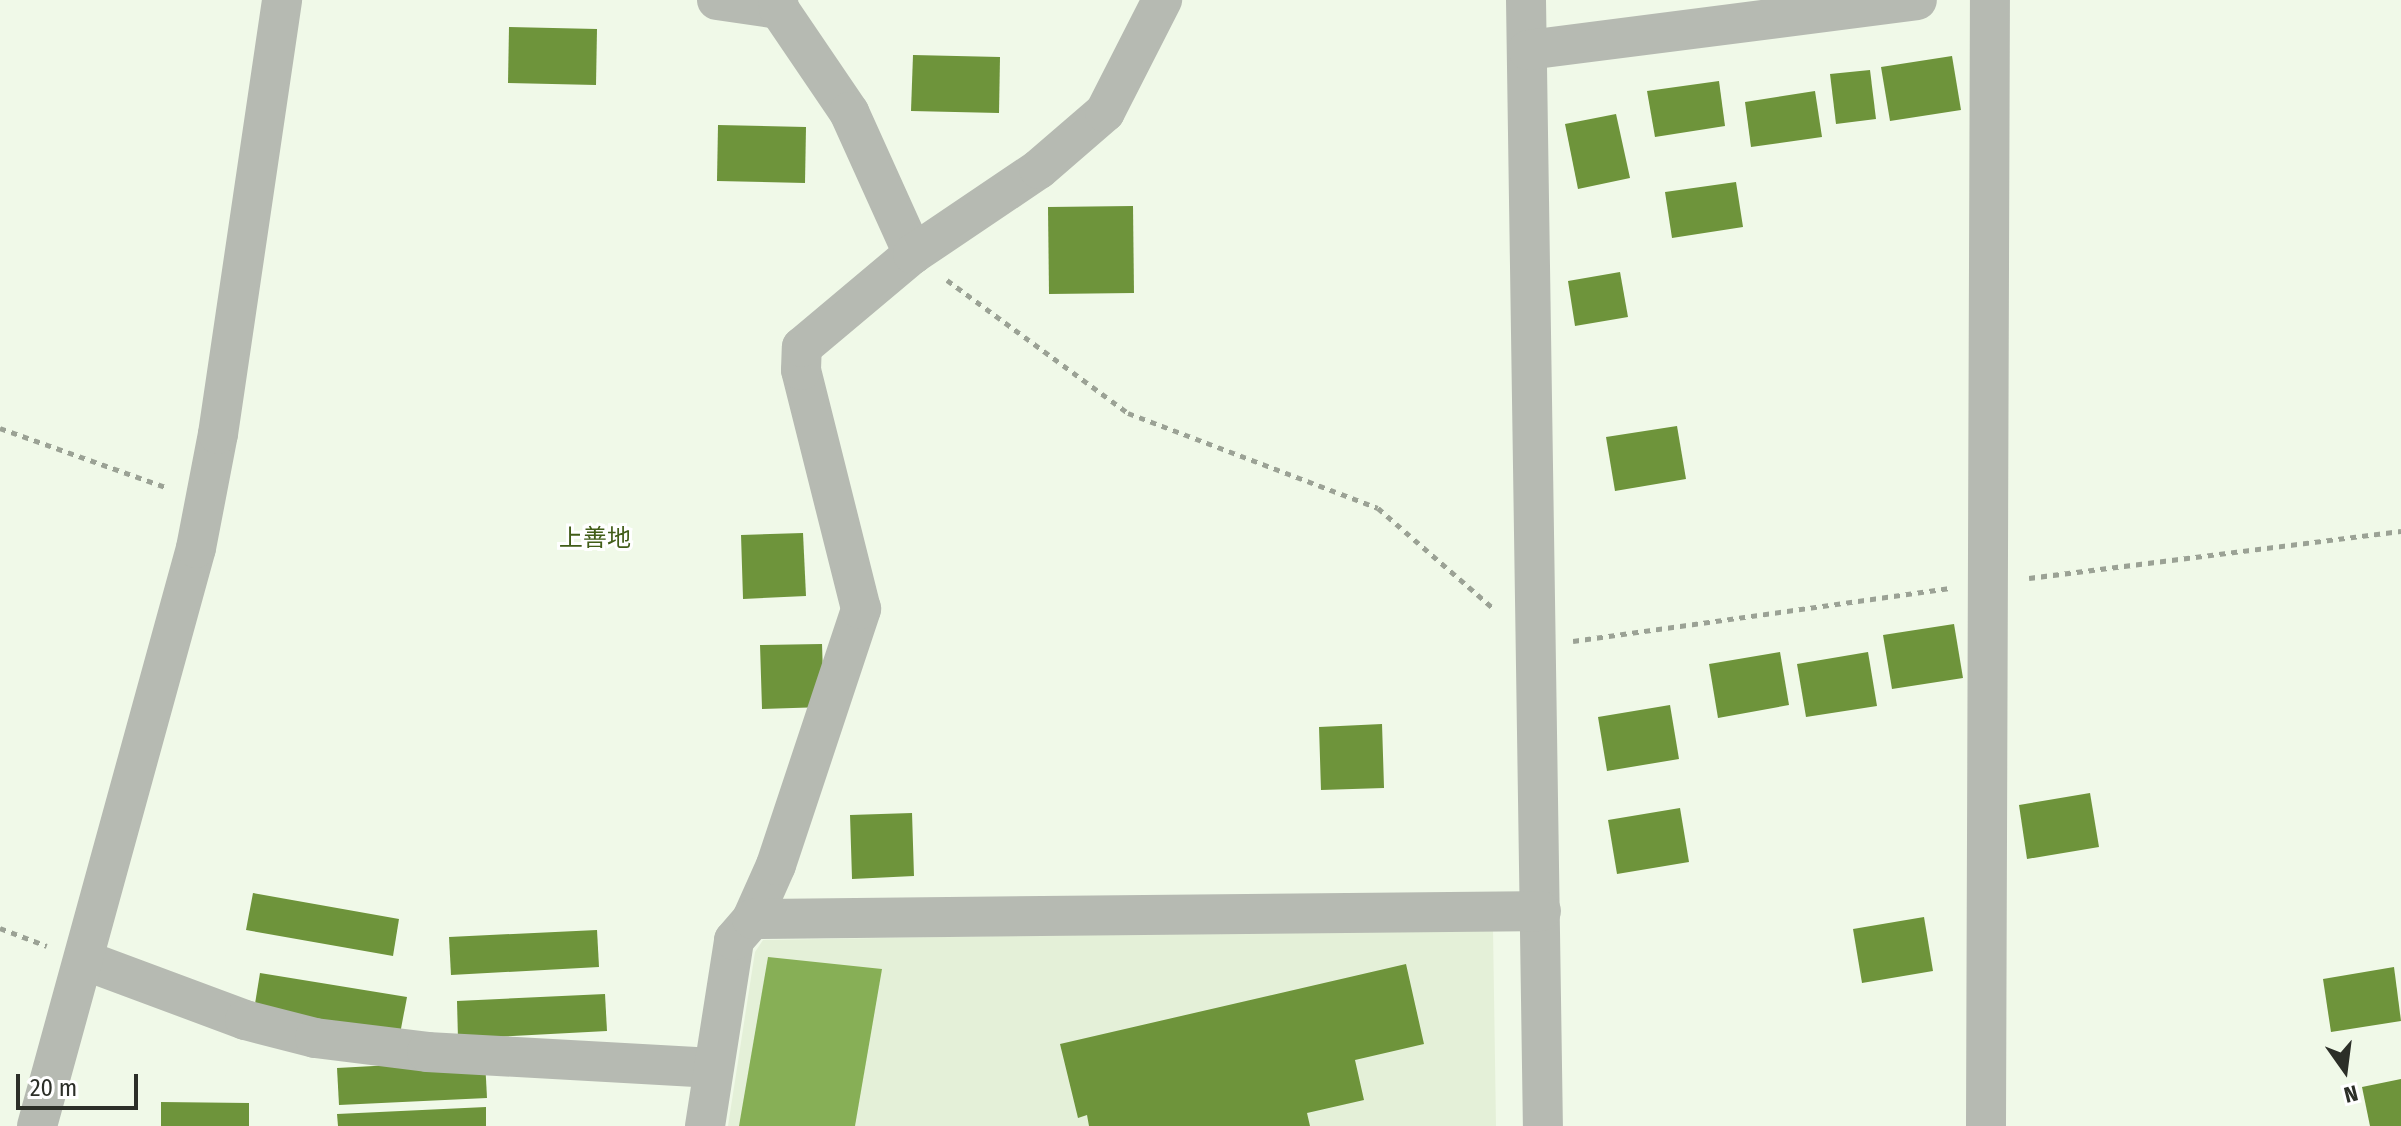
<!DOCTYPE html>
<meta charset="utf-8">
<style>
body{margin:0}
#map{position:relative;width:2401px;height:1126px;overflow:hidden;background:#f0f9e8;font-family:"Fira Sans Condensed","Noto Sans JP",sans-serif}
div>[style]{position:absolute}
.built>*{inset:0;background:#e4f0d8}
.water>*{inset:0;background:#87af56}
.building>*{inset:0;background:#6e943b}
.path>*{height:5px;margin-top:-2.5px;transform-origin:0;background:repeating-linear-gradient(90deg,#9ba295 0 6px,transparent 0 12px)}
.street>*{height:40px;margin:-20px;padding:0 20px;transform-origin:20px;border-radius:20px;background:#b6bab2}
span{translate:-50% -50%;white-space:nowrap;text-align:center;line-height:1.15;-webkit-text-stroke:6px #fff;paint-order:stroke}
.neighbourhood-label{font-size:24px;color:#415d18}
.north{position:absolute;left:2305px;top:1030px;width:80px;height:80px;-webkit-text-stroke:6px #fff;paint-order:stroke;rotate:166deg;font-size:22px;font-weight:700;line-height:32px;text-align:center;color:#2c2f28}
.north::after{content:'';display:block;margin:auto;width:28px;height:36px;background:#2c2f28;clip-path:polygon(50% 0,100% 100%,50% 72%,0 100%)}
.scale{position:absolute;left:16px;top:1074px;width:122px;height:36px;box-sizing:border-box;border:4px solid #2c2f28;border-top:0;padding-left:10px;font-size:24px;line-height:28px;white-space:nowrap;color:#2c2f28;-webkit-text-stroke:6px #fff;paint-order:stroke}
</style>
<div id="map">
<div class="built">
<div style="clip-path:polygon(1493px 928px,1496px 1126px,728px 1126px,755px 952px,763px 940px)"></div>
</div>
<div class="water">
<div style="clip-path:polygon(768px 957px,882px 969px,855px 1126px,739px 1126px)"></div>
</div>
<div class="building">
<div style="clip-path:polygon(509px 27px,597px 29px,596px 85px,508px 83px)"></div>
<div style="clip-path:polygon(913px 55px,1000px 57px,999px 113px,911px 111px)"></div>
<div style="clip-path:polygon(1952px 56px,1961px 110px,1890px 121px,1881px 67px)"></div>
<div style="clip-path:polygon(1870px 70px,1876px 119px,1836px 124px,1830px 74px)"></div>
<div style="clip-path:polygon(1719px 81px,1725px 126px,1655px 137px,1647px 91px)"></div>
<div style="clip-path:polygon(1815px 91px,1822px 137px,1751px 147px,1745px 102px)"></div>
<div style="clip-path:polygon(1616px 114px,1630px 178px,1578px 189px,1565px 124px)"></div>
<div style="clip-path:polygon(718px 125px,806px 127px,805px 183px,717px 181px)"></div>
<div style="clip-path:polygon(1736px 182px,1743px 227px,1672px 238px,1665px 192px)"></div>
<div style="clip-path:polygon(1133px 206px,1134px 293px,1049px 294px,1048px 207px)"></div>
<div style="clip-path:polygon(1620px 272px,1628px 317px,1575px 326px,1568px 281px)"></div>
<div style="clip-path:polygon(1677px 426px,1686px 479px,1615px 491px,1606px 437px)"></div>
<div style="clip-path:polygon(803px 533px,806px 596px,743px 599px,741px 535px)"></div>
<div style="clip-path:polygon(1954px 624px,1963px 678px,1892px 689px,1883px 635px)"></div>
<div style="clip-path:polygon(822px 644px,824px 707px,762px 709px,760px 645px)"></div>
<div style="clip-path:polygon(1780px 652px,1789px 705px,1718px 718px,1709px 664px)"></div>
<div style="clip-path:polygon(1868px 652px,1877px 706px,1806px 717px,1797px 664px)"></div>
<div style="clip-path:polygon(1670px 705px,1679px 759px,1607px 771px,1598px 717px)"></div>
<div style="clip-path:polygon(1382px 724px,1384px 788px,1321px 790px,1319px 727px)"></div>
<div style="clip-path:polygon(2090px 793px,2099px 847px,2027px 859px,2019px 805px)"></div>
<div style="clip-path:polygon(1680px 808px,1689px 862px,1617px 874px,1608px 820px)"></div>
<div style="clip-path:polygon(912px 813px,914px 876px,852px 879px,850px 815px)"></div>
<div style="clip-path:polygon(253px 893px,399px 919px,393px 956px,246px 930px)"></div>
<div style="clip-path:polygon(1924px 917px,1933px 971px,1862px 983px,1853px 929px)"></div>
<div style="clip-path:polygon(597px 930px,599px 967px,451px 975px,449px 937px)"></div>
<div style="clip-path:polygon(1406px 964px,1424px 1044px,1355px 1060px,1364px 1100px,1307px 1113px,1310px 1126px,1089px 1126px,1087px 1115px,1078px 1118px,1060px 1044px)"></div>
<div style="clip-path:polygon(2394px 967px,2401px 1021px,2331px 1032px,2323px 979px)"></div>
<div style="clip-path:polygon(260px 973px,407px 997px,400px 1034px,254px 1010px)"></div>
<div style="clip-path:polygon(605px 994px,607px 1031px,458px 1039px,457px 1001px)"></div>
<div style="clip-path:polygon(485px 1060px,487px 1098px,339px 1105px,337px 1068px)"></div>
<div style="clip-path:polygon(2401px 1079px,2401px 1126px,2370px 1126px,2362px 1087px)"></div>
<div style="clip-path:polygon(161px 1102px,249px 1103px,249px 1126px,161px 1126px)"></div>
<div style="clip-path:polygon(486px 1107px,486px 1126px,338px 1126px,337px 1114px)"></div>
</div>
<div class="path">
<div style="left:947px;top:280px;width:225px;rotate:36.3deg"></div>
<div style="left:1128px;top:413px;width:267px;rotate:20.8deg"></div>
<div style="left:1378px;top:508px;width:154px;rotate:41deg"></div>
<div style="left:0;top:428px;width:176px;rotate:19.6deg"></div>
<div style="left:2029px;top:578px;width:375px;rotate:-7.2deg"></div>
<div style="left:1573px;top:641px;width:379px;rotate:-8deg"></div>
<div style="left:0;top:928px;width:50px;rotate:21deg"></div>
</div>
<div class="street">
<div style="left:717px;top:0;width:63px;rotate:8.3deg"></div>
<div style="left:778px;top:0;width:9px;rotate:84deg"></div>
<div style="left:779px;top:9px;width:125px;rotate:55.8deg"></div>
<div style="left:849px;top:112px;width:156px;rotate:65.7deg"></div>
<div style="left:1526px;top:0;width:1126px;rotate:89.14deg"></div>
<div style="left:1528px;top:50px;width:392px;rotate:-7.3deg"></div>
<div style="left:752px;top:919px;width:59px;rotate:-66deg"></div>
<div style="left:776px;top:865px;width:270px;rotate:-71.6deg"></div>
<div style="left:861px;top:609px;width:246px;rotate:-104.1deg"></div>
<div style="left:801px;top:370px;width:23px;rotate:-88deg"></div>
<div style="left:802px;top:347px;width:145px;rotate:-40deg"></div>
<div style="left:913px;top:254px;width:152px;rotate:-34deg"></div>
<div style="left:1039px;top:169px;width:87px;rotate:-40.8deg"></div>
<div style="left:1105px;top:112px;width:126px;rotate:-63deg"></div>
<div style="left:84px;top:960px;width:172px;rotate:20.4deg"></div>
<div style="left:245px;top:1020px;width:72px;rotate:14.4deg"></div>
<div style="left:315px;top:1038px;width:113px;rotate:7.1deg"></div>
<div style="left:427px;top:1052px;width:287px;rotate:3.2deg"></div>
<div style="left:37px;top:1126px;width:599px;rotate:-74.62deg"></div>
<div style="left:196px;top:548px;width:116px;rotate:-79.1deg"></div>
<div style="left:218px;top:434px;width:439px;rotate:-81.6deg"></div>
<div style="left:705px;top:1126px;width:188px;rotate:-81.1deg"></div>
<div style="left:734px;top:940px;width:28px;rotate:-49deg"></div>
<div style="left:752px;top:919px;width:789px;rotate:-0.58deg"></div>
<div style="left:1986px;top:1126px;width:1126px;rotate:-89.8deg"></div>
</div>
<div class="neighbourhood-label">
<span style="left:595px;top:539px">上善地</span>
</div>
<div class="north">N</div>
<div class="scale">20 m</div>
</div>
